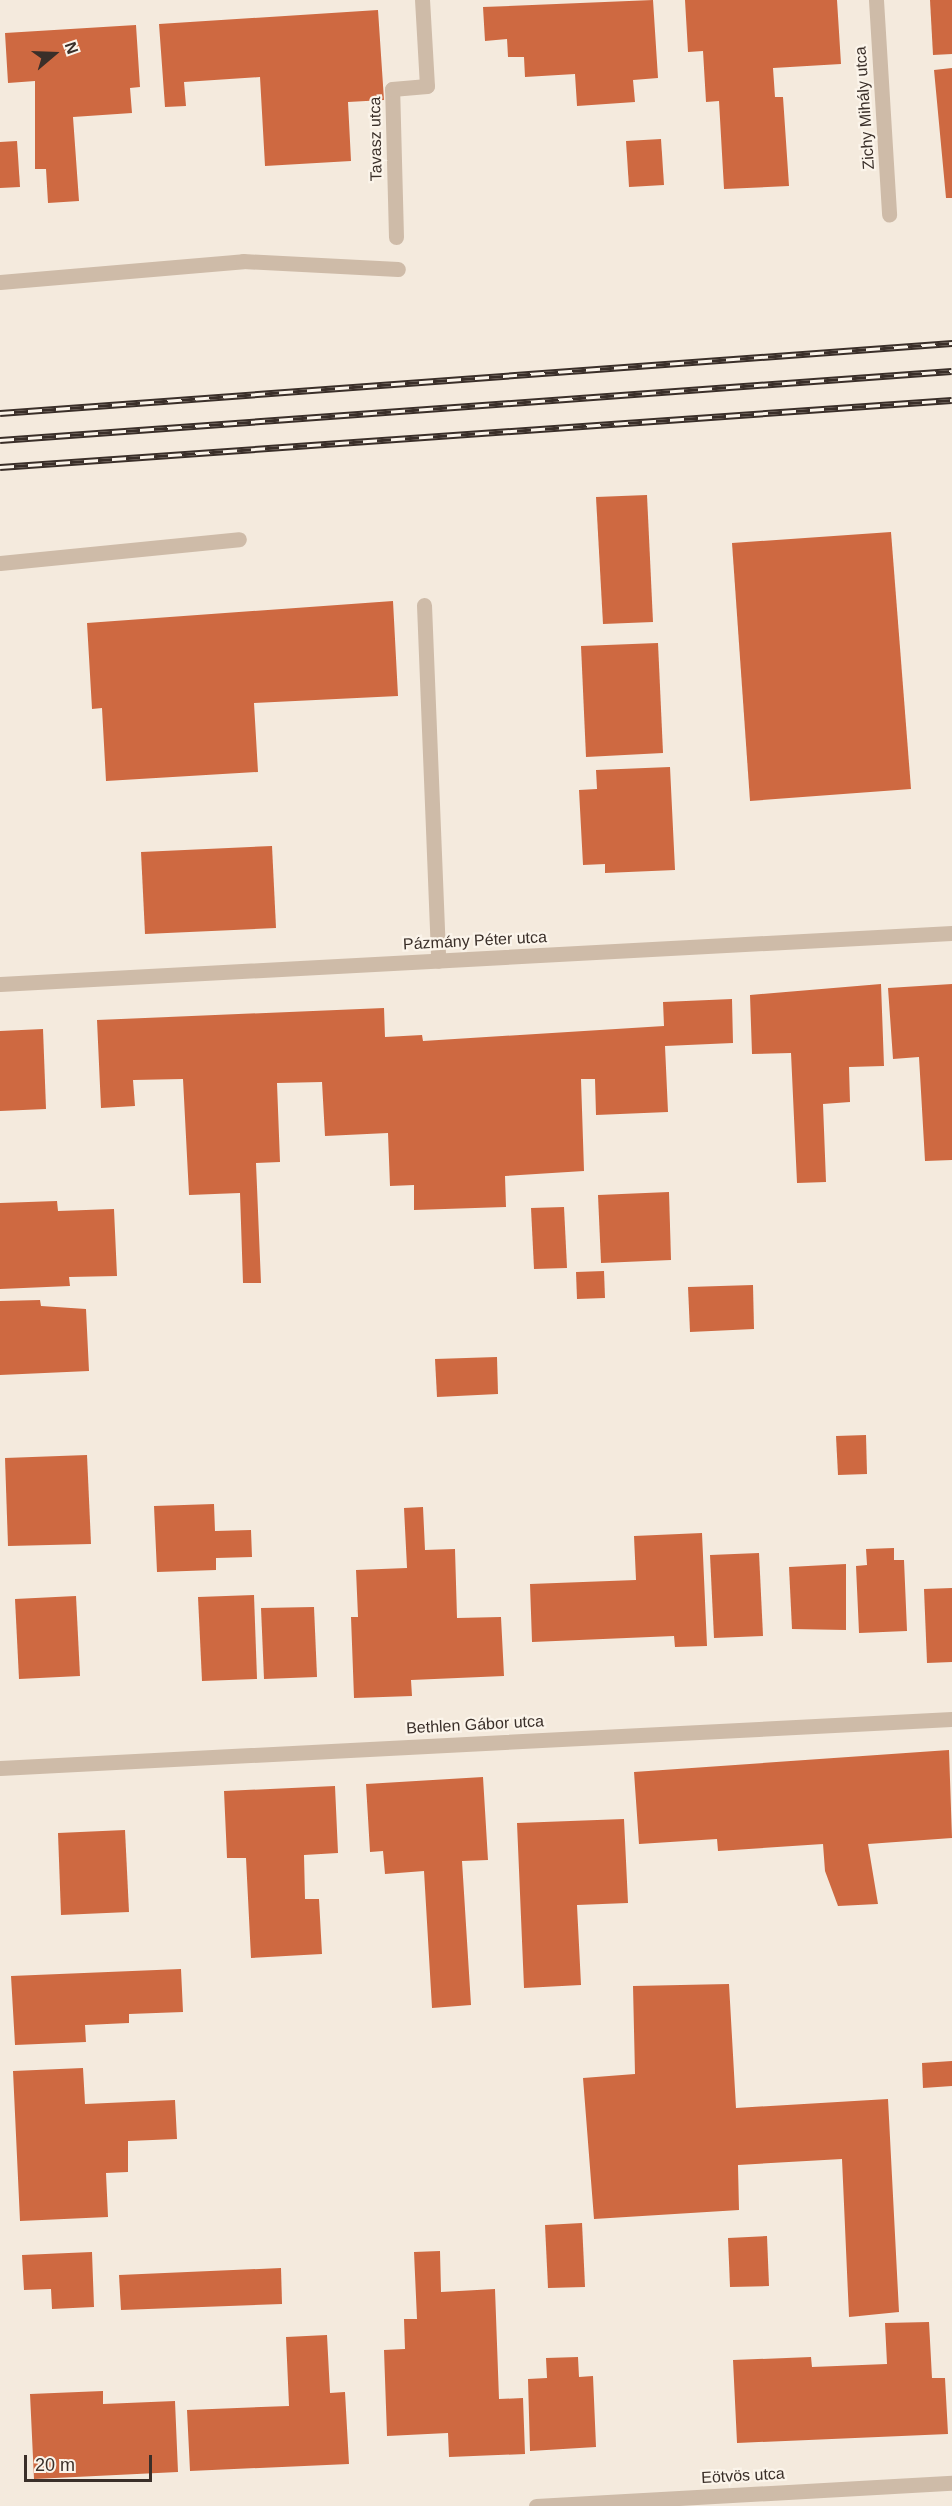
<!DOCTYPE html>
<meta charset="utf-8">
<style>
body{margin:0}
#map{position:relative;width:952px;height:2506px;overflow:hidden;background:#f4eadd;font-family:Helvetica,sans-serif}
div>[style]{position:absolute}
.building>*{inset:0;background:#ce6941}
.minor>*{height:15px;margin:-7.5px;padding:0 7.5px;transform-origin:7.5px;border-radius:7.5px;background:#cebba8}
.rail>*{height:7px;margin-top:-3.5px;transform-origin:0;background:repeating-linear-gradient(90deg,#fbf4ea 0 14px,#3a2f29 0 28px);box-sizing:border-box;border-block:2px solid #3a2f29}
span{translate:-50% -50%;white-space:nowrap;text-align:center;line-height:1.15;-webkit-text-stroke:4.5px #fbf4ea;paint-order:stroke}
.street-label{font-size:16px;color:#3a2f29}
.north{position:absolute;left:24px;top:24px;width:60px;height:60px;-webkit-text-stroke:4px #fbf4ea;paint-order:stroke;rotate:71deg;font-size:16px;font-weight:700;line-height:24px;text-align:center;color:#3a2f29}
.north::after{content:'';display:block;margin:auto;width:21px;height:27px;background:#3a2f29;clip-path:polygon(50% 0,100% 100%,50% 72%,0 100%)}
.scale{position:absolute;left:24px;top:2455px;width:128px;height:27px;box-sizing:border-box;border:3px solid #3a2f29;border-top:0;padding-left:8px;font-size:18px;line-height:21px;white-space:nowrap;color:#3a2f29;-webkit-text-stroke:4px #fbf4ea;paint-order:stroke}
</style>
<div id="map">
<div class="building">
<div style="clip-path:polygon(653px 0,658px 78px,633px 80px,635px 102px,577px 106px,575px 74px,525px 77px,524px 57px,508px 57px,507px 39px,485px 41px,483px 7px)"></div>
<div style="clip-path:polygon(685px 0,837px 0,841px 64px,773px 68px,775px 97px,783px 97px,789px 186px,724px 189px,719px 101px,706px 102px,703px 51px,688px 52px)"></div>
<div style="clip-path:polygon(930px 0,952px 0,952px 54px,933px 55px)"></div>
<div style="clip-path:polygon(378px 10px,384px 100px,348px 102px,351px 161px,265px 166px,260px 77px,184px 82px,186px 106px,165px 107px,159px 24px)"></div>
<div style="clip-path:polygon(136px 25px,140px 87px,130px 88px,132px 113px,73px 117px,79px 201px,48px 203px,46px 169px,35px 169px,35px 81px,8px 83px,5px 33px)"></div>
<div style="clip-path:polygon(952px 68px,952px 198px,946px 198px,934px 70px)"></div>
<div style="clip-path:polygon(661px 139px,664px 185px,629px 187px,626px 141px)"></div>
<div style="clip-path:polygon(17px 141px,20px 187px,0 188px,0 142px)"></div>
<div style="clip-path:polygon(647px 495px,653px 622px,603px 624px,596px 497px)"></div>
<div style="clip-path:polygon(891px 532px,911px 789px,750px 801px,732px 543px)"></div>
<div style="clip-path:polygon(393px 601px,398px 696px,254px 703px,258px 772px,106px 781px,102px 708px,92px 709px,87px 623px)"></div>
<div style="clip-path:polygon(658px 643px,663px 753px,586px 757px,581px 646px)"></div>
<div style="clip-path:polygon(670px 767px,675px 870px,605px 873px,605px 864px,583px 865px,579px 790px,597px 789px,596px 770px)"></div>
<div style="clip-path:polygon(272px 846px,276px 928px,145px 934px,141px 852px)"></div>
<div style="clip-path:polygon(881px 984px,884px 1066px,849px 1067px,850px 1102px,823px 1104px,826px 1182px,797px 1183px,791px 1053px,752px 1054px,750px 995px)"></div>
<div style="clip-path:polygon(952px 984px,952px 1160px,925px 1161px,919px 1057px,893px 1059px,888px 988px)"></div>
<div style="clip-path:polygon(732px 999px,733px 1043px,665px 1046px,668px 1112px,596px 1115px,595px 1079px,581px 1079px,584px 1171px,505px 1176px,506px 1207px,414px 1210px,414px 1185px,390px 1186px,388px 1133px,325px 1136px,322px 1082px,277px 1083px,280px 1162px,256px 1163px,261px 1283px,243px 1283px,240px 1193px,189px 1195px,183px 1079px,133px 1080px,135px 1106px,101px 1108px,97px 1020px,384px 1008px,385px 1037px,422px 1035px,423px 1041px,664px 1026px,663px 1002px)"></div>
<div style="clip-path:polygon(43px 1029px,46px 1109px,0 1111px,0 1031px)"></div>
<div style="clip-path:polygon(669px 1192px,671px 1260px,601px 1263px,598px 1195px)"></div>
<div style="clip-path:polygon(57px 1201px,58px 1211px,114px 1209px,117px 1276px,69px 1277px,70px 1286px,0 1289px,0 1203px)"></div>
<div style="clip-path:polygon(564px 1207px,567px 1268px,534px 1269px,531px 1208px)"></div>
<div style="clip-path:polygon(604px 1271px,605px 1298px,577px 1299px,576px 1272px)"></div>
<div style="clip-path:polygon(753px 1285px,754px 1329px,690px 1332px,688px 1287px)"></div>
<div style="clip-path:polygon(40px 1300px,41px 1306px,86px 1309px,89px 1371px,0 1375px,0 1301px)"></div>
<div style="clip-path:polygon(497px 1357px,498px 1394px,437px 1397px,435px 1359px)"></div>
<div style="clip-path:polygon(866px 1435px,867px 1474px,838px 1475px,836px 1436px)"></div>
<div style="clip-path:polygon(87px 1455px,91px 1544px,8px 1546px,5px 1458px)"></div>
<div style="clip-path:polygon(214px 1504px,215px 1531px,251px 1530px,252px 1557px,216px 1558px,216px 1570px,157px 1572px,154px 1506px)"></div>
<div style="clip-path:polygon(423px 1507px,425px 1550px,455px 1549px,457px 1618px,501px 1617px,504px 1676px,411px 1680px,412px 1696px,354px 1698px,351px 1617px,358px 1617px,356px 1570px,407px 1568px,404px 1508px)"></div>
<div style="clip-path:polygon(702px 1533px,707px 1646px,675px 1647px,674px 1636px,532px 1642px,530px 1584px,636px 1580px,634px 1536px)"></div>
<div style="clip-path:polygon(894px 1548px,894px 1560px,904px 1560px,907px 1631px,859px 1633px,856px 1566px,867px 1565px,866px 1549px)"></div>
<div style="clip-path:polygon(759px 1553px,763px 1636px,714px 1638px,710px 1555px)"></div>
<div style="clip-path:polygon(846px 1564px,846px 1630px,792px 1629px,789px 1567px)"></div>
<div style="clip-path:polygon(952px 1588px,952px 1662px,927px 1663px,924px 1589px)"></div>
<div style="clip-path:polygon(254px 1595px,257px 1679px,202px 1681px,198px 1597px)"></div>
<div style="clip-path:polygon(76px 1596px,80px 1676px,19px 1679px,15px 1599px)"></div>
<div style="clip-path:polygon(314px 1607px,317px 1677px,264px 1679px,261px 1608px)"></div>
<div style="clip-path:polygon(949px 1750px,952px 1838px,868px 1844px,878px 1904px,838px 1906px,825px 1871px,823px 1844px,718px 1851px,717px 1839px,639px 1844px,634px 1772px)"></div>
<div style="clip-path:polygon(483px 1777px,488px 1860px,462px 1861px,471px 2005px,432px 2008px,424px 1871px,385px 1874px,383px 1851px,370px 1852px,366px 1784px)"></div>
<div style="clip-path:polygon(335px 1786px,338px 1853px,304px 1855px,305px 1899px,319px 1899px,322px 1954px,251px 1958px,246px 1858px,227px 1858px,224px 1791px)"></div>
<div style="clip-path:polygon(624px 1819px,628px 1903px,577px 1905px,581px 1985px,524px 1988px,517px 1823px)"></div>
<div style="clip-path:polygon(125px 1830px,129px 1912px,61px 1915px,58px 1833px)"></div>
<div style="clip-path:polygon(181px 1969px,183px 2012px,129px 2014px,129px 2023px,85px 2025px,86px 2042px,15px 2045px,11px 1976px)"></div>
<div style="clip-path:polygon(729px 1984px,736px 2108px,888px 2099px,899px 2312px,849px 2317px,842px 2159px,738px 2165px,739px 2210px,594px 2219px,583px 2078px,635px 2074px,633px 1986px)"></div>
<div style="clip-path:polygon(952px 2061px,952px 2086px,923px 2088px,922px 2063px)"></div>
<div style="clip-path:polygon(83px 2068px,85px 2104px,175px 2100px,177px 2139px,128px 2141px,128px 2172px,106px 2173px,108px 2217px,20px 2221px,13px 2071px)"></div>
<div style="clip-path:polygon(582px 2223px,585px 2287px,548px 2288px,545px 2225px)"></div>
<div style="clip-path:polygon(767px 2236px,769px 2286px,730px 2287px,728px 2238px)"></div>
<div style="clip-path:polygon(440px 2251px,441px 2292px,495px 2289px,499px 2399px,523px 2398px,525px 2454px,449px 2457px,448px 2433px,387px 2436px,384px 2350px,405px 2349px,404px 2319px,417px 2319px,414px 2252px)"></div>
<div style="clip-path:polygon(92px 2252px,94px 2307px,52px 2309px,51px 2289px,24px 2290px,22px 2255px)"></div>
<div style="clip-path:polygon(281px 2268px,282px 2304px,121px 2310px,119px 2275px)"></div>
<div style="clip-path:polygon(929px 2322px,932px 2378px,945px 2378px,948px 2434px,737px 2443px,733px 2360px,811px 2357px,812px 2367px,887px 2364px,885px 2323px)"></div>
<div style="clip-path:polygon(327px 2335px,330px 2393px,345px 2392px,349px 2464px,190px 2471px,187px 2410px,289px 2406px,286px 2337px)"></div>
<div style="clip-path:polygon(578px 2357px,579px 2377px,593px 2376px,596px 2447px,530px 2451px,528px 2379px,547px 2378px,546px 2358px)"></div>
<div style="clip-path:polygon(103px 2391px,103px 2404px,175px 2401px,178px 2472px,34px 2479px,30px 2394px)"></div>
</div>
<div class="minor">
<div style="left:876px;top:0;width:215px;rotate:86.5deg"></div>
<div style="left:396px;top:237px;width:148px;rotate:-91.5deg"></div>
<div style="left:392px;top:89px;width:35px;rotate:-5deg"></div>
<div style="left:427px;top:86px;width:86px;rotate:-93.3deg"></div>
<div style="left:0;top:282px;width:244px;rotate:-4.9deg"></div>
<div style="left:243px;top:261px;width:155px;rotate:3deg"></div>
<div style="left:0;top:563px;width:240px;rotate:-5.7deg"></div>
<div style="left:424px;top:605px;width:356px;rotate:87.7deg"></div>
<div style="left:0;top:984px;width:953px;rotate:-3.07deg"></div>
<div style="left:0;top:1768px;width:953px;rotate:-2.95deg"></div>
<div style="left:536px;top:2506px;width:417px;rotate:-3.2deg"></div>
</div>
<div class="rail">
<div style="left:0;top:413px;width:955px;rotate:-4.21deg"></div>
<div style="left:0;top:440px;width:954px;rotate:-4.15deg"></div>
<div style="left:0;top:467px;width:954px;rotate:-4.03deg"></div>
</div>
<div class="street-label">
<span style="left:865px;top:108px;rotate:-94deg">Zichy Mihály utca</span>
<span style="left:376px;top:139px;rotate:-91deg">Tavasz utca</span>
<span style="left:475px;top:941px;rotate:-3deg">Pázmány Péter utca</span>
<span style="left:475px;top:1725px;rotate:-3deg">Bethlen Gábor utca</span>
<span style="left:743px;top:2476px;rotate:-3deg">Eötvös utca</span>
</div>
<div class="north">N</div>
<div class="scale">20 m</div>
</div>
